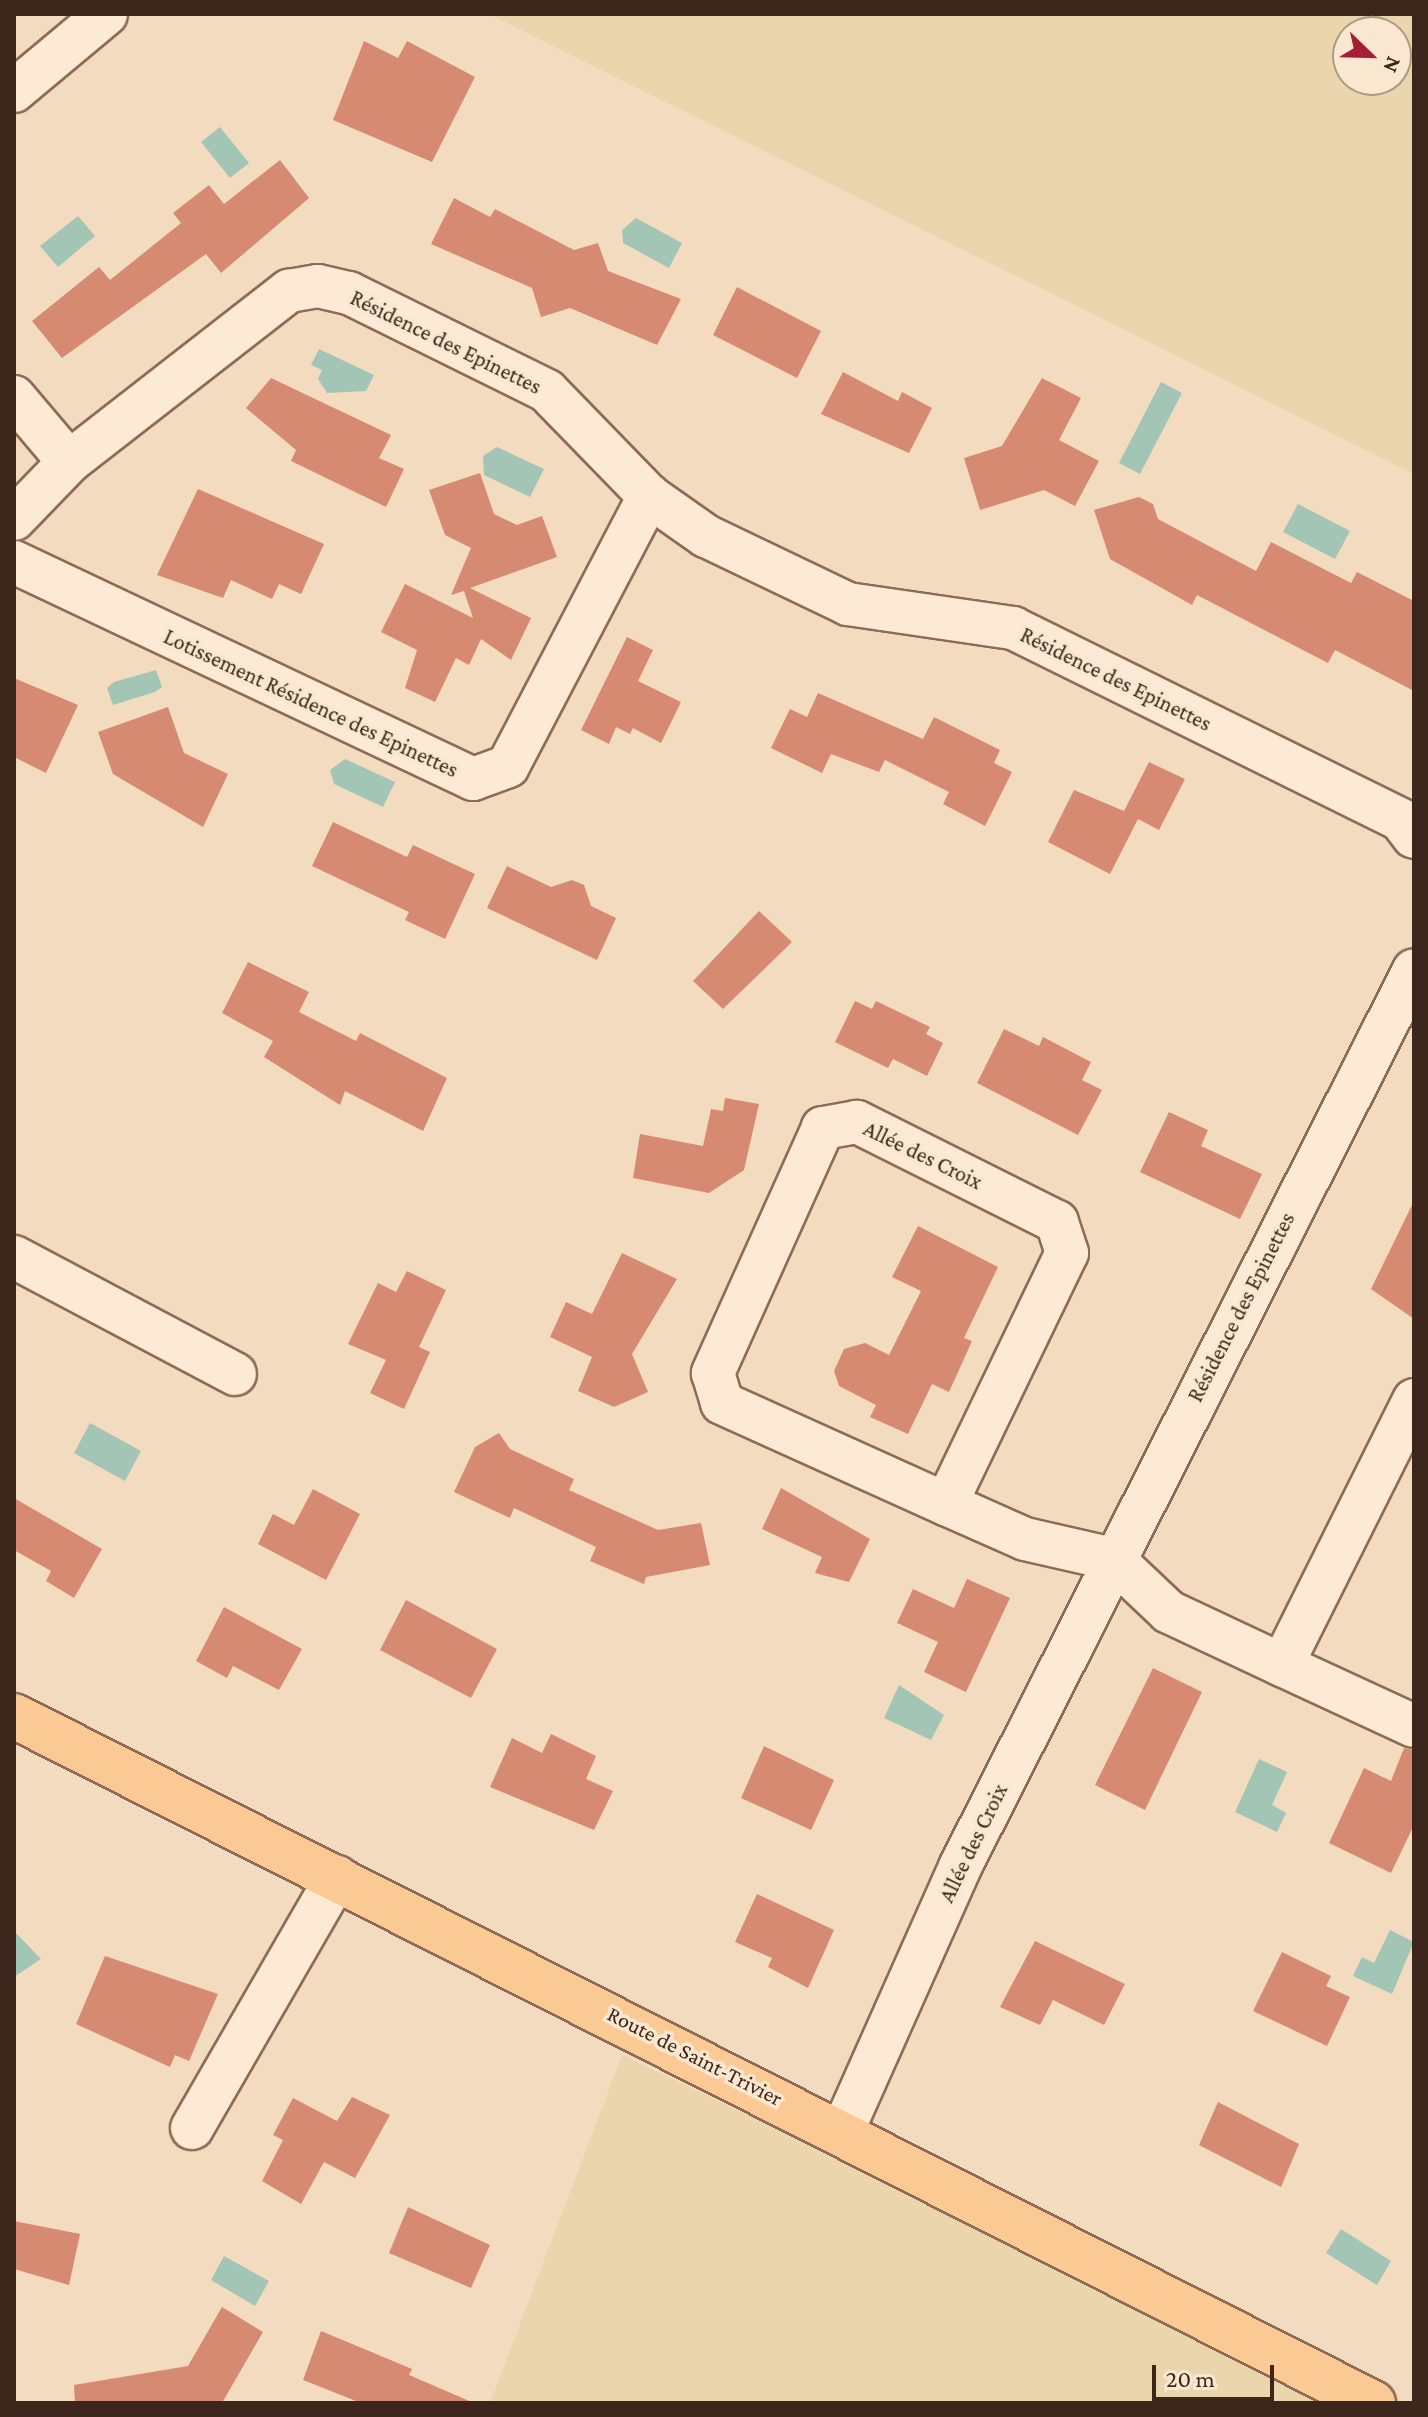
<!DOCTYPE html>
<meta charset="utf-8">
<style>
body{margin:0}
#map{position:relative;width:1428px;height:2417px;overflow:hidden;background:#f3dbc0;font-family:"Crimson Pro",serif}
div>[style]{position:absolute}
.farmland>*{inset:0;background:#ead5ac}
.water>*{inset:0;background:#a3c5b5}
.building>*{inset:0;background:#d68a71}
.roads{filter:drop-shadow(2px 0 #8f6a55) drop-shadow(-2px 0 #8f6a55) drop-shadow(0 2px #8f6a55) drop-shadow(0 -2px #8f6a55)}
.minor>*{height:42px;margin:-21px;padding:0 21px;transform-origin:21px;border-radius:21px;background:#fdead4}
.major>*{height:44px;margin:-22px;padding:0 22px;transform-origin:22px;border-radius:22px;background:#fbc993}
span{translate:-50% -50%;white-space:nowrap;text-align:center;line-height:1.15;-webkit-text-stroke:7px #fae7d0;paint-order:stroke}
.street-label{font-size:22px;color:#3c261c}
.frame{position:absolute;inset:0;border:16px solid #3c261c;pointer-events:none}
.north{position:absolute;left:1332px;top:16px;width:80px;height:80px;box-sizing:border-box;background:#fae7d0;border:2px solid #ae9a88;border-radius:50%;rotate:113deg;font-size:22px;font-weight:700;line-height:32px;text-align:center;color:#3c261c}
.north::after{content:'';display:block;margin:auto;width:28px;height:36px;background:#a51e35;clip-path:polygon(50% 0,100% 100%,50% 72%,0 100%)}
.scale{position:absolute;left:1152px;top:2365px;width:122px;height:36px;box-sizing:border-box;border:4px solid #3c261c;border-top:0;padding-left:10px;font-size:24px;line-height:28px;white-space:nowrap;color:#3c261c;-webkit-text-stroke:6px #fae7d0;paint-order:stroke}
</style>
<div id="map">
<div class="farmland">
<div style="clip-path:polygon(evenodd,489px 14px,1414px 14px,1414px 474px,489px 14px,1348px 32px,1396px 32px,1396px 80px,1348px 80px,1348px 32px)"></div>
<div style="clip-path:polygon(622px 2055px,1208px 2335px,1339px 2403px,490px 2403px)"></div>
</div>
<div class="water">
<div style="clip-path:polygon(220px 127px,249px 163px,230px 178px,201px 142px)"></div>
<div style="clip-path:polygon(78px 216px,95px 236px,58px 267px,40px 246px)"></div>
<div style="clip-path:polygon(636px 218px,682px 243px,669px 268px,623px 243px,622px 230px)"></div>
<div style="clip-path:polygon(319px 349px,374px 375px,366px 391px,327px 393px,318px 379px,322px 370px,311px 365px)"></div>
<div style="clip-path:polygon(1161px 382px,1182px 393px,1140px 474px,1119px 463px)"></div>
<div style="clip-path:polygon(497px 447px,544px 469px,530px 497px,484px 475px,483px 456px)"></div>
<div style="clip-path:polygon(1298px 504px,1350px 531px,1335px 559px,1283px 532px)"></div>
<div style="clip-path:polygon(156px 670px,162px 687px,155px 692px,113px 705px,107px 688px,114px 682px)"></div>
<div style="clip-path:polygon(345px 759px,395px 782px,383px 807px,334px 784px,330px 770px)"></div>
<div style="clip-path:polygon(90px 1423px,141px 1451px,125px 1481px,74px 1453px)"></div>
<div style="clip-path:polygon(899px 1685px,944px 1715px,931px 1740px,884px 1718px)"></div>
<div style="clip-path:polygon(1259px 1759px,1287px 1772px,1272px 1805px,1286px 1813px,1277px 1832px,1235px 1812px)"></div>
<div style="clip-path:polygon(1390px 1930px,1414px 1942px,1392px 1994px,1353px 1976px,1362px 1957px,1374px 1963px)"></div>
<div style="clip-path:polygon(14px 1931px,41px 1959px,14px 1977px)"></div>
<div style="clip-path:polygon(1341px 2229px,1391px 2261px,1377px 2285px,1326px 2253px)"></div>
<div style="clip-path:polygon(224px 2256px,269px 2281px,255px 2306px,211px 2280px)"></div>
</div>
<div class="building">
<div style="clip-path:polygon(364px 41px,398px 58px,407px 41px,475px 77px,432px 162px,333px 120px)"></div>
<div style="clip-path:polygon(280px 160px,309px 198px,221px 273px,206px 254px,62px 358px,32px 321px,99px 267px,110px 280px,181px 223px,173px 213px,209px 185px,224px 204px)"></div>
<div style="clip-path:polygon(454px 198px,490px 217px,495px 209px,574px 250px,598px 243px,608px 271px,681px 299px,657px 345px,570px 308px,541px 317px,532px 288px,431px 244px)"></div>
<div style="clip-path:polygon(737px 287px,821px 331px,797px 378px,713px 335px)"></div>
<div style="clip-path:polygon(843px 372px,898px 401px,902px 392px,932px 408px,909px 453px,821px 414px)"></div>
<div style="clip-path:polygon(271px 378px,391px 435px,379px 458px,404px 469px,386px 507px,291px 461px,296px 450px,246px 408px)"></div>
<div style="clip-path:polygon(1042px 378px,1081px 398px,1059px 440px,1099px 461px,1075px 506px,1044px 490px,980px 510px,964px 458px,1002px 446px)"></div>
<div style="clip-path:polygon(480px 473px,494px 514px,517px 525px,542px 516px,557px 557px,470px 588px,531px 618px,511px 660px,481px 639px,469px 665px,456px 658px,435px 702px,405px 688px,417px 650px,381px 632px,405px 584px,473px 618px,464px 591px,451px 595px,471px 548px,445px 535px,429px 490px)"></div>
<div style="clip-path:polygon(198px 489px,324px 544px,301px 594px,279px 584px,272px 599px,231px 580px,223px 598px,157px 575px)"></div>
<div style="clip-path:polygon(1139px 497px,1153px 504px,1158px 519px,1256px 571px,1271px 542px,1351px 583px,1357px 572px,1414px 601px,1414px 691px,1335px 650px,1328px 663px,1197px 595px,1192px 605px,1110px 559px,1094px 510px)"></div>
<div style="clip-path:polygon(627px 637px,653px 650px,638px 681px,681px 702px,661px 743px,633px 728px,630px 734px,616px 727px,609px 744px,581px 730px)"></div>
<div style="clip-path:polygon(14px 678px,78px 705px,46px 773px,14px 757px)"></div>
<div style="clip-path:polygon(818px 693px,923px 739px,934px 717px,1000px 750px,994px 763px,1012px 772px,985px 826px,943px 804px,949px 792px,885px 760px,879px 772px,831px 754px,822px 773px,771px 748px,790px 709px,807px 717px)"></div>
<div style="clip-path:polygon(168px 707px,184px 753px,228px 774px,203px 827px,113px 774px,98px 732px)"></div>
<div style="clip-path:polygon(1149px 762px,1185px 779px,1159px 830px,1138px 819px,1110px 874px,1048px 842px,1074px 790px,1124px 811px)"></div>
<div style="clip-path:polygon(333px 822px,407px 857px,413px 845px,475px 874px,445px 939px,405px 920px,409px 912px,312px 866px)"></div>
<div style="clip-path:polygon(507px 866px,551px 887px,572px 880px,584px 885px,591px 906px,616px 918px,597px 960px,487px 908px)"></div>
<div style="clip-path:polygon(759px 911px,792px 942px,723px 1009px,693px 981px)"></div>
<div style="clip-path:polygon(248px 962px,309px 992px,299px 1012px,356px 1041px,360px 1033px,447px 1078px,423px 1131px,345px 1091px,340px 1105px,264px 1057px,273px 1041px,222px 1013px)"></div>
<div style="clip-path:polygon(855px 1001px,872px 1009px,876px 1001px,930px 1027px,926px 1034px,943px 1043px,927px 1076px,893px 1059px,888px 1068px,835px 1042px)"></div>
<div style="clip-path:polygon(1004px 1029px,1039px 1046px,1043px 1037px,1091px 1062px,1082px 1080px,1102px 1090px,1078px 1135px,977px 1083px)"></div>
<div style="clip-path:polygon(725px 1098px,759px 1104px,744px 1170px,709px 1193px,633px 1178px,640px 1134px,703px 1146px,711px 1109px,723px 1111px)"></div>
<div style="clip-path:polygon(1169px 1112px,1208px 1130px,1201px 1146px,1262px 1174px,1240px 1219px,1140px 1172px)"></div>
<div style="clip-path:polygon(1414px 1201px,1414px 1319px,1371px 1289px)"></div>
<div style="clip-path:polygon(918px 1226px,998px 1267px,964px 1338px,972px 1341px,949px 1392px,932px 1384px,908px 1434px,870px 1417px,876px 1405px,839px 1386px,834px 1371px,844px 1349px,865px 1343px,889px 1355px,921px 1291px,892px 1277px)"></div>
<div style="clip-path:polygon(622px 1253px,677px 1279px,632px 1354px,648px 1392px,614px 1407px,578px 1391px,592px 1357px,550px 1337px,566px 1302px,592px 1314px)"></div>
<div style="clip-path:polygon(407px 1271px,446px 1290px,419px 1347px,430px 1352px,404px 1409px,370px 1393px,386px 1360px,348px 1344px,378px 1283px,396px 1292px)"></div>
<div style="clip-path:polygon(499px 1433px,510px 1449px,574px 1479px,569px 1490px,658px 1530px,701px 1523px,710px 1565px,646px 1577px,644px 1584px,590px 1561px,596px 1547px,514px 1508px,510px 1518px,454px 1492px,475px 1447px)"></div>
<div style="clip-path:polygon(781px 1488px,870px 1539px,849px 1582px,815px 1573px,822px 1557px,762px 1529px)"></div>
<div style="clip-path:polygon(313px 1489px,360px 1514px,326px 1580px,258px 1544px,273px 1514px,294px 1525px)"></div>
<div style="clip-path:polygon(14px 1498px,102px 1549px,74px 1598px,46px 1581px,51px 1571px,14px 1550px)"></div>
<div style="clip-path:polygon(967px 1579px,1010px 1598px,966px 1692px,924px 1672px,938px 1642px,897px 1623px,913px 1589px,954px 1608px)"></div>
<div style="clip-path:polygon(406px 1600px,497px 1649px,471px 1698px,380px 1650px)"></div>
<div style="clip-path:polygon(224px 1607px,302px 1649px,279px 1690px,233px 1666px,227px 1678px,196px 1661px)"></div>
<div style="clip-path:polygon(1153px 1668px,1202px 1692px,1145px 1810px,1095px 1785px)"></div>
<div style="clip-path:polygon(551px 1734px,596px 1756px,586px 1779px,613px 1791px,594px 1830px,490px 1787px,512px 1738px,542px 1753px)"></div>
<div style="clip-path:polygon(764px 1746px,834px 1780px,811px 1830px,741px 1798px)"></div>
<div style="clip-path:polygon(1404px 1748px,1414px 1750px,1414px 1825px,1391px 1873px,1329px 1843px,1364px 1768px,1391px 1781px)"></div>
<div style="clip-path:polygon(757px 1894px,834px 1930px,808px 1988px,768px 1967px,772px 1958px,735px 1942px)"></div>
<div style="clip-path:polygon(1035px 1941px,1125px 1984px,1104px 2025px,1053px 2000px,1040px 2025px,1000px 2007px)"></div>
<div style="clip-path:polygon(1282px 1952px,1331px 1976px,1326px 1986px,1350px 1997px,1327px 2046px,1253px 2011px)"></div>
<div style="clip-path:polygon(105px 1956px,218px 1994px,189px 2061px,175px 2055px,170px 2067px,76px 2024px)"></div>
<div style="clip-path:polygon(352px 2097px,390px 2115px,355px 2178px,324px 2162px,301px 2204px,262px 2181px,283px 2140px,273px 2135px,293px 2098px,337px 2121px)"></div>
<div style="clip-path:polygon(1218px 2102px,1299px 2144px,1281px 2187px,1199px 2145px)"></div>
<div style="clip-path:polygon(408px 2207px,490px 2245px,471px 2288px,389px 2253px)"></div>
<div style="clip-path:polygon(14px 2221px,80px 2234px,69px 2285px,14px 2269px)"></div>
<div style="clip-path:polygon(222px 2307px,263px 2332px,222px 2403px,75px 2403px,74px 2385px,188px 2366px)"></div>
<div style="clip-path:polygon(321px 2331px,412px 2369px,409px 2375px,474px 2403px,361px 2403px,303px 2380px)"></div>
</div>
<div class="roads">
<div class="minor">
<div style="left:14px;top:91px;width:120px;rotate:-39.9deg"></div>
<div style="left:14px;top:397px;width:85px;rotate:49.8deg"></div>
<div style="left:69px;top:462px;width:279px;rotate:-37.9deg"></div>
<div style="left:289px;top:291px;width:29px;rotate:-10deg"></div>
<div style="left:318px;top:286px;width:32px;rotate:13deg"></div>
<div style="left:349px;top:293px;width:221px;rotate:26.3deg"></div>
<div style="left:547px;top:391px;width:146px;rotate:45.8deg"></div>
<div style="left:649px;top:496px;width:70px;rotate:35.1deg"></div>
<div style="left:706px;top:536px;width:157px;rotate:25.6deg"></div>
<div style="left:848px;top:604px;width:167px;rotate:8.3deg"></div>
<div style="left:1013px;top:628px;width:433px;rotate:26.3deg"></div>
<div style="left:1401px;top:820px;width:21px;rotate:53deg"></div>
<div style="left:14px;top:519px;width:79px;rotate:-46deg"></div>
<div style="left:14px;top:562px;width:508px;rotate:25.3deg"></div>
<div style="left:473px;top:779px;width:37px;rotate:-20deg"></div>
<div style="left:508px;top:766px;width:305px;rotate:-62.4deg"></div>
<div style="left:14px;top:1257px;width:250px;rotate:27.9deg"></div>
<div style="left:946px;top:1504px;width:279px;rotate:-64.3deg"></div>
<div style="left:1067px;top:1253px;width:33px;rotate:-108deg"></div>
<div style="left:1057px;top:1222px;width:224px;rotate:-153.4deg"></div>
<div style="left:857px;top:1122px;width:35px;rotate:170deg"></div>
<div style="left:823px;top:1128px;width:269px;rotate:114.2deg"></div>
<div style="left:713px;top:1373px;width:31px;rotate:73deg"></div>
<div style="left:722px;top:1403px;width:246px;rotate:24.3deg"></div>
<div style="left:946px;top:1504px;width:86px;rotate:23.9deg"></div>
<div style="left:1025px;top:1539px;width:90px;rotate:12.8deg"></div>
<div style="left:1113px;top:1559px;width:77px;rotate:43.4deg"></div>
<div style="left:1169px;top:1612px;width:125px;rotate:25.1deg"></div>
<div style="left:1282px;top:1665px;width:296px;rotate:-63.5deg"></div>
<div style="left:1282px;top:1665px;width:145px;rotate:24.8deg"></div>
<div style="left:192px;top:2128px;width:290px;rotate:-60deg"></div>
<div style="left:843px;top:2130px;width:288px;rotate:-66deg"></div>
<div style="left:960px;top:1867px;width:1005px;rotate:-63.15deg"></div>
</div>
<div class="major">
<div style="left:14px;top:1716px;width:1523px;rotate:26.82deg"></div>
</div>
</div>
<div class="street-label">
<span style="left:446px;top:342px;rotate:26deg">Résidence des Epinettes</span>
<span style="left:1116px;top:679px;rotate:26deg">Résidence des Epinettes</span>
<span style="left:311px;top:703px;rotate:25deg">Lotissement Résidence des Epinettes</span>
<span style="left:923px;top:1155px;rotate:26deg">Allée des Croix</span>
<span style="left:1241px;top:1307px;rotate:-63deg">Résidence des Epinettes</span>
<span style="left:973px;top:1843px;rotate:-64deg">Allée des Croix</span>
<span style="left:695px;top:2056px;rotate:27deg">Route de Saint-Trivier</span>
</div>
<div class="frame"></div>
<div class="north">N</div>
<div class="scale">20 m</div>
</div>
